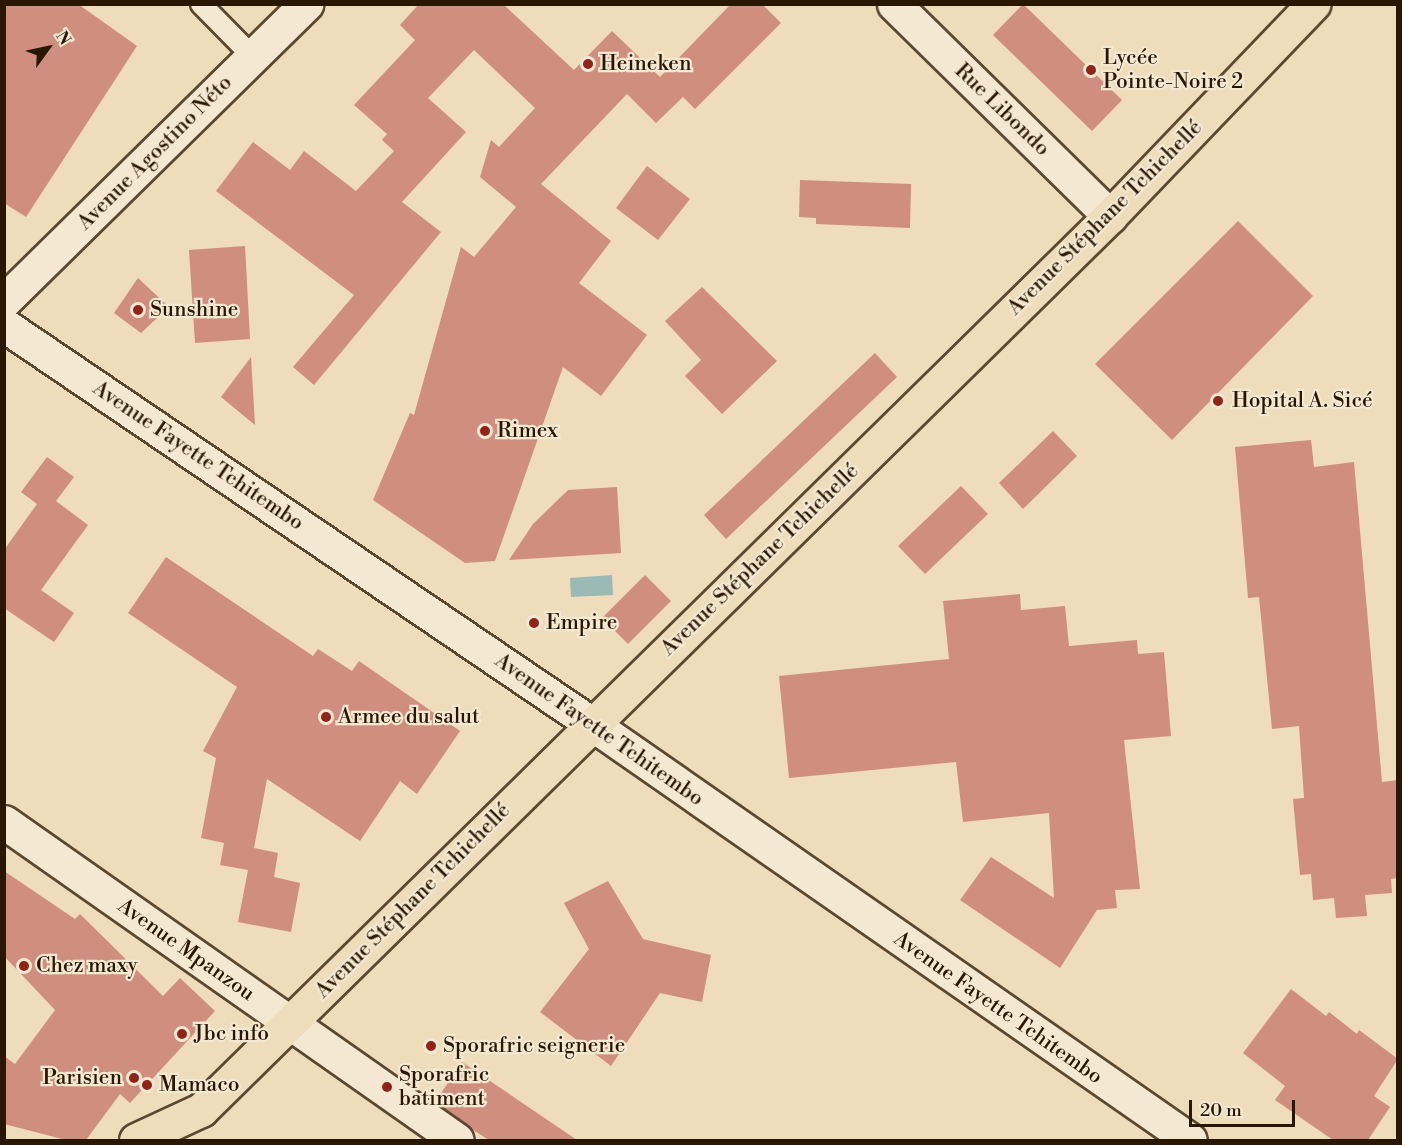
<!DOCTYPE html>
<meta charset="utf-8">
<style>
body{margin:0}
#map{position:relative;width:1402px;height:1145px;overflow:hidden;background:#eedcba;font-family:"Libre Bodoni",serif}
div>[style]{position:absolute}
.water>*{inset:0;background:#9bbab6}
.building>*{inset:0;background:#d08e7e}
.roads{filter:drop-shadow(2px 0 #5b4830) drop-shadow(-2px 0 #5b4830) drop-shadow(0 2px #5b4830) drop-shadow(0 -2px #5b4830)}
.lane>*{height:20px;margin:-10px;padding:0 10px;transform-origin:10px;border-radius:10px;background:#f4e8d2}
.street>*{height:33px;margin:-16.5px;padding:0 16.5px;transform-origin:16.5px;border-radius:16.5px;background:#f4e8d2}
.secondary>*{height:33px;margin:-16.5px;padding:0 16.5px;transform-origin:16.5px;border-radius:16.5px;background:#f4e8d2}
.highway>*{height:33px;margin:-16.5px;padding:0 16.5px;transform-origin:16.5px;border-radius:16.5px;background:#eedcba}
.dots>*{width:16px;height:16px;translate:-50% -50%;box-sizing:border-box;border:3px solid #f4e8d2;border-radius:50%}
span{translate:-50% -50%;white-space:nowrap;text-align:center;line-height:1.15;-webkit-text-stroke:4.5px #f4e8d2;paint-order:stroke}
.poi-label{font-size:21px;color:#2a1702}
.left{translate:0 -50%;text-align:left}
.right{translate:-100% -50%;text-align:right}
.street-label{font-size:21px;color:#2a1702}
.frame{position:absolute;inset:0;border:6px solid #2a1702;pointer-events:none}
.north{position:absolute;left:18px;top:18px;width:60px;height:60px;-webkit-text-stroke:4px #f4e8d2;paint-order:stroke;rotate:57deg;font-size:16px;font-weight:700;line-height:24px;text-align:center;color:#2a1702}
.north::after{content:'';display:block;margin:auto;width:21px;height:27px;background:#2a1702;clip-path:polygon(50% 0,100% 100%,50% 72%,0 100%)}
.scale{position:absolute;left:1189px;top:1100px;width:106px;height:27px;box-sizing:border-box;border:3px solid #2a1702;border-top:0;padding-left:8px;font-size:18px;line-height:21px;white-space:nowrap;color:#2a1702;-webkit-text-stroke:4px #f4e8d2;paint-order:stroke}
</style>
<div id="map">
<div class="water">
<div style="clip-path:polygon(612px 575px,613px 595px,571px 597px,570px 578px)"></div>
</div>
<div class="building">
<div style="clip-path:polygon(4px 4px,78px 4px,137px 46px,26px 217px,4px 203px)"></div>
<div style="clip-path:polygon(419px 4px,503px 4px,574px 70px,612px 31px,660px 77px,731px 4px,762px 4px,781px 23px,695px 109px,683px 97px,656px 123px,627px 94px,541px 184px,611px 241px,579px 283px,647px 335px,601px 396px,563px 367px,495px 561px,465px 563px,373px 500px,410px 413px,414px 415px,461px 247px,474px 257px,516px 207px,480px 177px,491px 140px,499px 147px,535px 108px,474px 50px,428px 98px,466px 132px,402px 202px,441px 232px,314px 385px,293px 367px,354px 295px,216px 191px,253px 142px,290px 170px,304px 151px,356px 191px,394px 151px,382px 140px,387px 134px,354px 105px,415px 40px,400px 25px)"></div>
<div style="clip-path:polygon(1023px 4px,1122px 100px,1092px 131px,993px 35px)"></div>
<div style="clip-path:polygon(647px 166px,690px 199px,658px 240px,616px 208px)"></div>
<div style="clip-path:polygon(800px 180px,911px 184px,910px 228px,816px 224px,816px 218px,799px 217px)"></div>
<div style="clip-path:polygon(1238px 221px,1313px 296px,1172px 440px,1095px 364px)"></div>
<div style="clip-path:polygon(245px 246px,250px 339px,195px 343px,189px 250px)"></div>
<div style="clip-path:polygon(138px 278px,169px 307px,141px 333px,114px 313px)"></div>
<div style="clip-path:polygon(702px 287px,777px 361px,722px 414px,685px 376px,701px 360px,665px 321px)"></div>
<div style="clip-path:polygon(875px 353px,897px 377px,726px 539px,704px 515px)"></div>
<div style="clip-path:polygon(251px 357px,255px 425px,221px 397px)"></div>
<div style="clip-path:polygon(1053px 431px,1077px 456px,1023px 509px,999px 483px)"></div>
<div style="clip-path:polygon(1311px 440px,1314px 467px,1354px 462px,1382px 782px,1398px 780px,1398px 878px,1391px 879px,1392px 893px,1365px 895px,1367px 916px,1336px 918px,1334px 898px,1313px 900px,1311px 874px,1300px 875px,1293px 799px,1304px 798px,1299px 726px,1272px 729px,1259px 597px,1248px 598px,1235px 447px)"></div>
<div style="clip-path:polygon(47px 457px,74px 477px,56px 501px,88px 525px,41px 590px,74px 613px,54px 642px,4px 608px,4px 550px,37px 504px,21px 492px)"></div>
<div style="clip-path:polygon(961px 486px,988px 514px,925px 574px,898px 546px)"></div>
<div style="clip-path:polygon(617px 487px,621px 553px,509px 560px,533px 524px,568px 490px)"></div>
<div style="clip-path:polygon(166px 557px,313px 656px,318px 649px,352px 671px,359px 661px,460px 731px,417px 794px,400px 781px,360px 841px,267px 779px,254px 848px,278px 853px,274px 877px,300px 883px,291px 932px,238px 922px,248px 870px,220px 865px,224px 843px,201px 838px,216px 758px,203px 751px,237px 687px,128px 613px)"></div>
<div style="clip-path:polygon(645px 575px,671px 601px,628px 644px,602px 618px)"></div>
<div style="clip-path:polygon(1020px 594px,1021px 610px,1065px 606px,1069px 646px,1137px 640px,1138px 654px,1164px 652px,1171px 736px,1124px 740px,1140px 889px,1115px 890px,1117px 908px,1097px 910px,1060px 968px,960px 900px,991px 857px,1054px 898px,1049px 813px,963px 822px,956px 762px,789px 778px,779px 676px,949px 659px,943px 601px)"></div>
<div style="clip-path:polygon(4px 871px,75px 919px,80px 914px,163px 996px,180px 978px,215px 1011px,130px 1103px,120px 1094px,86px 1140px,66px 1140px,4px 1124px,4px 1056px,15px 1064px,55px 1010px,4px 956px)"></div>
<div style="clip-path:polygon(608px 881px,643px 939px,711px 955px,702px 1002px,660px 993px,611px 1066px,540px 1012px,589px 949px,564px 903px)"></div>
<div style="clip-path:polygon(1291px 989px,1326px 1016px,1329px 1012px,1357px 1034px,1359px 1030px,1398px 1059px,1374px 1096px,1390px 1107px,1368px 1140px,1333px 1140px,1275px 1100px,1285px 1086px,1243px 1053px)"></div>
<div style="clip-path:polygon(462px 1062px,577px 1140px,489px 1140px,470px 1128px,435px 1102px)"></div>
</div>
<div class="roads">
<div class="lane">
<div style="left:201px;top:4px;width:74px;rotate:45.5deg"></div>
</div>
<div class="street">
<div style="left:894px;top:4px;width:303px;rotate:44.5deg"></div>
<div style="left:4px;top:301px;width:424px;rotate:-44.5deg"></div>
<div style="left:4px;top:822px;width:553px;rotate:35.07deg"></div>
</div>
<div class="secondary">
<div style="left:4px;top:325px;width:711px;rotate:34.16deg"></div>
<div style="left:592px;top:724px;width:728px;rotate:34.82deg"></div>
</div>
<div class="highway">
<div style="left:136px;top:1140px;width:72px;rotate:-24.8deg"></div>
<div style="left:201px;top:1110px;width:1275px;rotate:-44.52deg"></div>
<div style="left:1110px;top:216px;width:294px;rotate:-46.2deg"></div>
</div>
</div>
<div class="dots">
<div style="left:588px;top:64px;background:#8f2418"></div>
<div style="left:1091px;top:70px;background:#8f2418"></div>
<div style="left:138px;top:310px;background:#8f2418"></div>
<div style="left:1218px;top:401px;background:#8f2418"></div>
<div style="left:485px;top:431px;background:#8f2418"></div>
<div style="left:534px;top:623px;background:#8f2418"></div>
<div style="left:326px;top:717px;background:#8f2418"></div>
<div style="left:24px;top:966px;background:#8f2418"></div>
<div style="left:182px;top:1034px;background:#8f2418"></div>
<div style="left:431px;top:1046px;background:#8f2418"></div>
<div style="left:134px;top:1078px;background:#8f2418"></div>
<div style="left:147px;top:1085px;background:#8f2418"></div>
<div style="left:387px;top:1087px;background:#8f2418"></div>
</div>
<div class="poi-label">
<span class="left" style="left:1103px;top:70px">Lycée<br>Pointe-Noire 2</span>
<span class="left" style="left:600px;top:64px">Heineken</span>
<span class="left" style="left:150px;top:310px">Sunshine</span>
<span class="left" style="left:1232px;top:401px">Hopital A. Sicé</span>
<span class="left" style="left:497px;top:431px">Rimex</span>
<span class="left" style="left:546px;top:623px">Empire</span>
<span class="left" style="left:338px;top:717px">Armee du salut</span>
<span class="left" style="left:36px;top:966px">Chez maxy</span>
<span class="left" style="left:194px;top:1034px">Jbc info</span>
<span class="left" style="left:443px;top:1046px">Sporafric seignerie</span>
<span class="left" style="left:399px;top:1087px">Sporafric<br>batiment</span>
<span class="right" style="left:122px;top:1078px">Parisien</span>
<span class="left" style="left:159px;top:1085px">Mamaco</span>
</div>
<div class="street-label">
<span style="left:1002px;top:110px;rotate:44deg">Rue Libondo</span>
<span style="left:155px;top:153px;rotate:-45deg">Avenue Agostino Néto</span>
<span style="left:1105px;top:218px;rotate:-45deg">Avenue Stéphane Tchichellé</span>
<span style="left:198px;top:456px;rotate:34deg">Avenue Fayette Tchitembo</span>
<span style="left:760px;top:560px;rotate:-44deg">Avenue Stéphane Tchichellé</span>
<span style="left:599px;top:730px;rotate:35deg">Avenue Fayette Tchitembo</span>
<span style="left:413px;top:901px;rotate:-45deg">Avenue Stéphane Tchichellé</span>
<span style="left:186px;top:950px;rotate:35deg">Avenue Mpanzou</span>
<span style="left:998px;top:1008px;rotate:35deg">Avenue Fayette Tchitembo</span>
</div>
<div class="frame"></div>
<div class="north">N</div>
<div class="scale">20 m</div>
</div>
